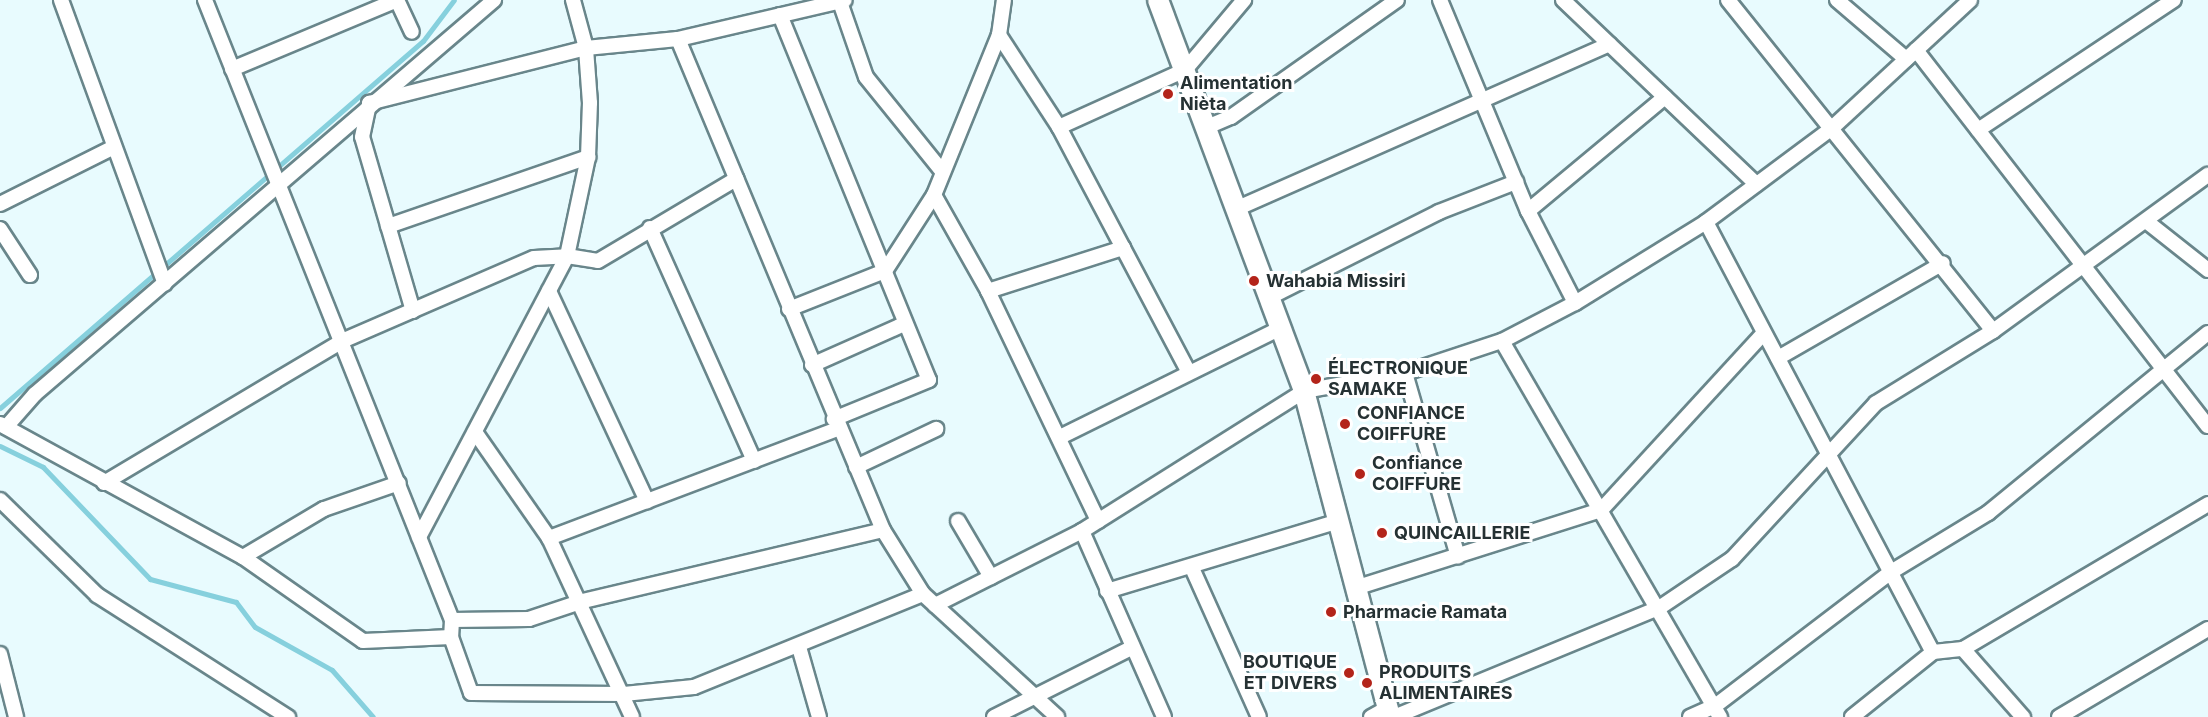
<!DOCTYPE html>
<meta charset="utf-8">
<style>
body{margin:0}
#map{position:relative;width:2208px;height:717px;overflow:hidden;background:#e8fbfe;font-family:Inter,sans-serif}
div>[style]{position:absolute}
.stream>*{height:5px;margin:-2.5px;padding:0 2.5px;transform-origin:2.5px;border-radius:2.5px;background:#86d0dd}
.roads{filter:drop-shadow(2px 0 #69868b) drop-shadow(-2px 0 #69868b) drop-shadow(0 2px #69868b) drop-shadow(0 -2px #69868b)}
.street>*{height:14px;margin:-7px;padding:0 7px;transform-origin:7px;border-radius:7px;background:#fff}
.secondary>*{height:20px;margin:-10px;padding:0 10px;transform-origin:10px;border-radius:10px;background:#fff}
.dots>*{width:16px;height:16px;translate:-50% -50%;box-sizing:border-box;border:3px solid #fff;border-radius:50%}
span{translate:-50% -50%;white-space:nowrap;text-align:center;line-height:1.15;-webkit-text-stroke:6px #fff;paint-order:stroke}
.poi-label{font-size:18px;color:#253133;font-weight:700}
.left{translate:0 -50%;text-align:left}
.right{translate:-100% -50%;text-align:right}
</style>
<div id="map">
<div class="stream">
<div style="left:0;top:408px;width:560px;rotate:-40.95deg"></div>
<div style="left:423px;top:41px;width:51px;rotate:-52.9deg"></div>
<div style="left:0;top:446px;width:48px;rotate:26deg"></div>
<div style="left:43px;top:467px;width:155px;rotate:46.3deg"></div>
<div style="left:150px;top:579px;width:89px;rotate:15deg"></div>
<div style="left:236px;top:602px;width:31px;rotate:53deg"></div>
<div style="left:255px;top:627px;width:88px;rotate:29.2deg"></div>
<div style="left:332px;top:670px;width:62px;rotate:48.9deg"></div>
</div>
<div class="roads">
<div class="street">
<div style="left:61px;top:0;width:302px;rotate:69.9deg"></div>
<div style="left:205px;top:0;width:667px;rotate:68.28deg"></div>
<div style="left:452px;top:620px;width:17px;rotate:93deg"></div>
<div style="left:451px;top:637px;width:59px;rotate:70.3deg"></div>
<div style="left:471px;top:693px;width:153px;rotate:0.4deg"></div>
<div style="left:624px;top:694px;width:70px;rotate:-5.7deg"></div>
<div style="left:694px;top:687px;width:247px;rotate:-22.1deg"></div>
<div style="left:397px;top:0;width:35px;rotate:65deg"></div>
<div style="left:1440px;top:0;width:229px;rotate:67.4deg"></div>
<div style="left:1528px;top:211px;width:103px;rotate:62.9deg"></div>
<div style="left:1563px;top:0;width:267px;rotate:43.6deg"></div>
<div style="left:1728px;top:0;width:424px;rotate:51.3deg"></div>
<div style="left:1837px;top:0;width:91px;rotate:40.5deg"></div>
<div style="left:840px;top:2px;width:79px;rotate:70.9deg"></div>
<div style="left:866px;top:77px;width:119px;rotate:51.1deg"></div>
<div style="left:780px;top:15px;width:394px;rotate:67.8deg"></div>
<div style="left:929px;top:380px;width:103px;rotate:157.7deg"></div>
<div style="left:999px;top:35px;width:110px;rotate:56.9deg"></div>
<div style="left:1059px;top:127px;width:274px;rotate:62.1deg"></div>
<div style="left:678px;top:39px;width:532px;rotate:67.34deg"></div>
<div style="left:883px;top:530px;width:75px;rotate:58deg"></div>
<div style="left:923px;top:594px;width:182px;rotate:42.5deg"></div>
<div style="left:1916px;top:50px;width:476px;rotate:52.2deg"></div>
<div style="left:232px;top:69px;width:179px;rotate:-22.7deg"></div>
<div style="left:1059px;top:127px;width:138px;rotate:-24.3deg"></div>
<div style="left:1185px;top:70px;width:92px;rotate:-49.9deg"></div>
<div style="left:1207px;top:127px;width:26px;rotate:-23deg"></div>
<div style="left:1231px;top:117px;width:203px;rotate:-35.2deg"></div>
<div style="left:1978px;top:130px;width:235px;rotate:-33.6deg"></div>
<div style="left:934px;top:195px;width:110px;rotate:60.6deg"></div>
<div style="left:988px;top:291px;width:255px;rotate:64.4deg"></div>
<div style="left:0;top:204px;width:127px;rotate:-26.6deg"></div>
<div style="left:1238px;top:208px;width:406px;rotate:-23.8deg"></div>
<div style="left:1528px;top:211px;width:178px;rotate:-39.8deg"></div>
<div style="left:2146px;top:221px;width:79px;rotate:38.3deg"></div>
<div style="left:1706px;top:222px;width:486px;rotate:62.2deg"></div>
<div style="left:388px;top:226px;width:212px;rotate:-19deg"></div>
<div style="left:650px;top:228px;width:255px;rotate:65.9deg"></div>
<div style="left:0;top:229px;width:55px;rotate:56.9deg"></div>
<div style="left:549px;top:291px;width:232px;rotate:65deg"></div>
<div style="left:988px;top:291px;width:142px;rotate:-17.7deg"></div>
<div style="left:1270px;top:297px;width:189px;rotate:-26.7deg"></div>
<div style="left:1439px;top:212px;width:83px;rotate:-21.3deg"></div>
<div style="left:789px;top:309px;width:103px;rotate:-21.6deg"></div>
<div style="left:885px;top:271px;width:90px;rotate:-57.2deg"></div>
<div style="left:934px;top:195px;width:173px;rotate:-67.9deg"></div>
<div style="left:999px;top:35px;width:35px;rotate:-82deg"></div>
<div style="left:413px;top:311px;width:181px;rotate:-106.3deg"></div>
<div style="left:362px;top:137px;width:35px;rotate:-78deg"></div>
<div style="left:369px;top:103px;width:224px;rotate:-14.2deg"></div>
<div style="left:586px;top:48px;width:92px;rotate:-5.6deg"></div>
<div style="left:678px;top:39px;width:171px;rotate:-13.1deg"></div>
<div style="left:1502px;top:341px;width:435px;rotate:59.9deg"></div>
<div style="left:1778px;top:358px;width:190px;rotate:-29.9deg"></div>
<div style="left:812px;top:365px;width:98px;rotate:-24deg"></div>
<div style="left:1405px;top:373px;width:191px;rotate:73.9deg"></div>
<div style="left:0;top:424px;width:277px;rotate:28.7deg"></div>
<div style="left:243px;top:557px;width:146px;rotate:35deg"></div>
<div style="left:363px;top:641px;width:88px;rotate:-2.6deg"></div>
<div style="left:6px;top:427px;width:44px;rotate:-48.7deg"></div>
<div style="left:35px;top:394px;width:605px;rotate:-40.64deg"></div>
<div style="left:475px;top:432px;width:129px;rotate:55.1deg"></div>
<div style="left:549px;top:538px;width:197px;rotate:65.1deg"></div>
<div style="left:1060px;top:437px;width:246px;rotate:-26.3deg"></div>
<div style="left:856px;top:467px;width:89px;rotate:-25.4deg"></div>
<div style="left:104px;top:483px;width:277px;rotate:-30.8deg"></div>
<div style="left:342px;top:341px;width:209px;rotate:-23.4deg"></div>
<div style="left:534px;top:258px;width:33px;rotate:-3deg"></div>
<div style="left:567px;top:256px;width:31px;rotate:9deg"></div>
<div style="left:598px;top:261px;width:161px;rotate:-30.7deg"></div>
<div style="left:0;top:500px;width:136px;rotate:44.4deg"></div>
<div style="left:97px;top:595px;width:227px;rotate:32.6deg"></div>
<div style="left:958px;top:521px;width:65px;rotate:59.5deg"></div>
<div style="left:1082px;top:531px;width:203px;rotate:66.2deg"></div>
<div style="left:419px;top:537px;width:318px;rotate:-62.2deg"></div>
<div style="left:567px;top:256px;width:101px;rotate:-78deg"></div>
<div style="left:588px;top:157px;width:54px;rotate:-87.9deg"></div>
<div style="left:590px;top:103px;width:55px;rotate:-94.2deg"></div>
<div style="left:586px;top:48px;width:50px;rotate:-105.2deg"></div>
<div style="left:549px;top:538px;width:309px;rotate:-20.7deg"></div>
<div style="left:243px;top:557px;width:94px;rotate:-30.7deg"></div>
<div style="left:324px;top:509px;width:79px;rotate:-19.1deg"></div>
<div style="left:1192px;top:568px;width:163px;rotate:65.8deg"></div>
<div style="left:1355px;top:588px;width:258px;rotate:-17.6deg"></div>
<div style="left:1601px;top:510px;width:239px;rotate:-47.4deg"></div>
<div style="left:1107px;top:591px;width:238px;rotate:-16.8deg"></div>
<div style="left:935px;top:605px;width:165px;rotate:-26.7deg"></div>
<div style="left:1082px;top:531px;width:262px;rotate:-32.2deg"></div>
<div style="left:1304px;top:391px;width:103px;rotate:-10.1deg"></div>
<div style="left:1405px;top:373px;width:102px;rotate:-18.3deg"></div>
<div style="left:1502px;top:341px;width:82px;rotate:-27.5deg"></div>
<div style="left:1575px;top:303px;width:154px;rotate:-31.7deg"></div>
<div style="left:1706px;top:222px;width:157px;rotate:-36.7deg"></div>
<div style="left:1832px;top:128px;width:188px;rotate:-42.8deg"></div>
<div style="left:452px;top:620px;width:77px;rotate:-0.7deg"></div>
<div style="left:529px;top:619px;width:57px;rotate:-18.4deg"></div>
<div style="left:583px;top:601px;width:308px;rotate:-13.3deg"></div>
<div style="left:799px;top:647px;width:73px;rotate:74.1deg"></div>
<div style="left:1963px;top:649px;width:91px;rotate:48.6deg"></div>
<div style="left:0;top:654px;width:65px;rotate:75.7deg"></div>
<div style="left:994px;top:717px;width:153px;rotate:-26.7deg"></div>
<div style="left:1371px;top:717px;width:18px;rotate:-29deg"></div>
<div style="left:1394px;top:717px;width:287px;rotate:-22.4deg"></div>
<div style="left:1659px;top:608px;width:88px;rotate:-33.9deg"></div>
<div style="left:1732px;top:559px;width:212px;rotate:-47.3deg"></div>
<div style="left:1876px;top:403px;width:137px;rotate:-31.6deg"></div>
<div style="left:1993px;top:331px;width:266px;rotate:-36deg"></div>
<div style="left:1690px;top:717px;width:27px;rotate:-24deg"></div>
<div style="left:1715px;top:706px;width:221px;rotate:-37.3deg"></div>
<div style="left:1891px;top:572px;width:114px;rotate:-31.3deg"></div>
<div style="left:1988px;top:513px;width:284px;rotate:-39.3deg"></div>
<div style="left:1852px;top:717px;width:104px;rotate:-38.7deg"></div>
<div style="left:1933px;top:652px;width:30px;rotate:-6deg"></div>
<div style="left:1963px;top:649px;width:285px;rotate:-30.6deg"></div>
<div style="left:2059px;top:717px;width:173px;rotate:-30.6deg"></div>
</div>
<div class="secondary">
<div style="left:1158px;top:0;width:417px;rotate:69.5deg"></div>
<div style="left:1304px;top:391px;width:337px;rotate:75.2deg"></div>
</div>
</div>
<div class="dots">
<div style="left:1168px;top:94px;background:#b3241a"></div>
<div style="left:1254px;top:281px;background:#b3241a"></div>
<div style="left:1316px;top:379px;background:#b3241a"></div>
<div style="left:1345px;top:424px;background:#b3241a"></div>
<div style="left:1360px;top:474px;background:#b3241a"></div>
<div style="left:1382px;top:533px;background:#b3241a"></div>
<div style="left:1331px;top:612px;background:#b3241a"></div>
<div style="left:1349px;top:673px;background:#b3241a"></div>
<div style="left:1367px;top:683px;background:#b3241a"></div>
</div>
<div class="poi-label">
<span class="left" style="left:1180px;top:94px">Alimentation<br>Nièta</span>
<span class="left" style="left:1266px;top:281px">Wahabia Missiri</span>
<span class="left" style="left:1328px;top:379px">ÉLECTRONIQUE<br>SAMAKE</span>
<span class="left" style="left:1357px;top:424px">CONFIANCE<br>COIFFURE</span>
<span class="left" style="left:1372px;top:474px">Confiance<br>COIFFURE</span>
<span class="left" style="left:1394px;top:533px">QUINCAILLERIE</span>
<span class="left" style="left:1343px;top:612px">Pharmacie Ramata</span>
<span class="right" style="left:1337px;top:673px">BOUTIQUE<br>ET DIVERS</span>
<span class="left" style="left:1379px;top:683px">PRODUITS<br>ALIMENTAIRES</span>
</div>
</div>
